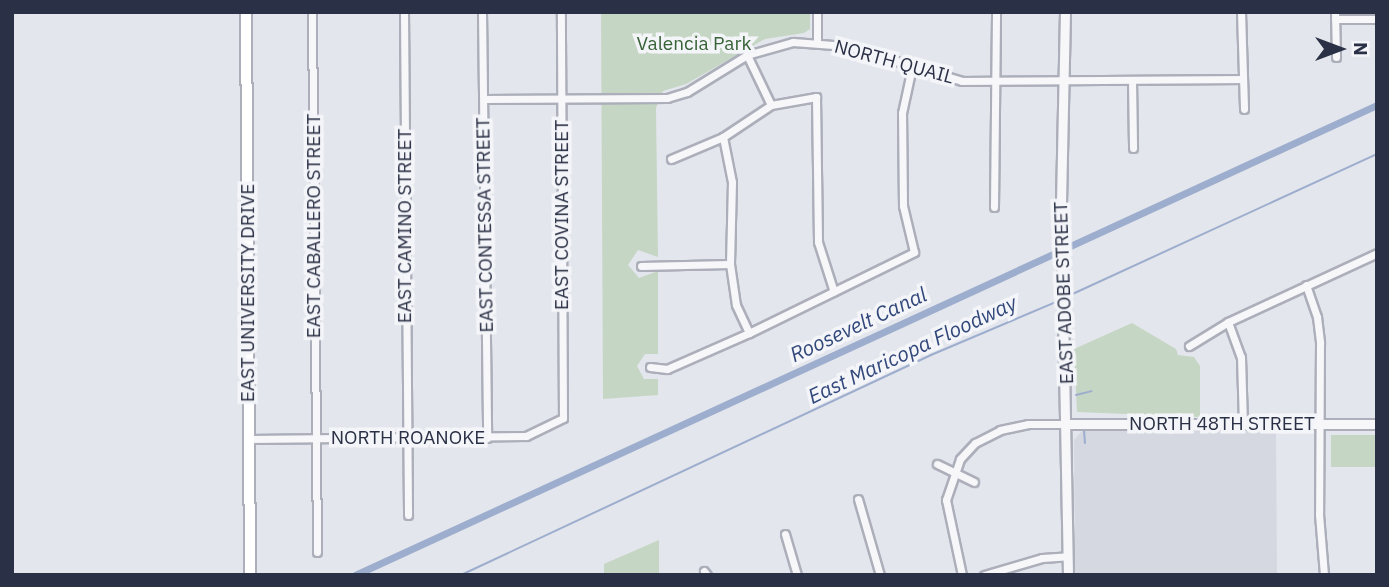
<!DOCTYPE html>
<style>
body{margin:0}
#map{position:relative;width:1389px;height:587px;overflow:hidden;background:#e3e6ec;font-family:"IBM Plex Sans",sans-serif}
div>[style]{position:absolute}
.built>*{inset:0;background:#d5d8e1}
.green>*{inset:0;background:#c6d6c4}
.stream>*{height:2px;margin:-1px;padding:0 1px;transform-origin:1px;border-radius:1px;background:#9dadcd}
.canal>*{height:7px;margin:-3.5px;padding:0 3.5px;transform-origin:3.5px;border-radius:3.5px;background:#9dadcd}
.roads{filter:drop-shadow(2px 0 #acafba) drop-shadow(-2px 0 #acafba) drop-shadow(0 2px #acafba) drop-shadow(0 -2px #acafba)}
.minor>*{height:7px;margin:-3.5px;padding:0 3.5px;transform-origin:3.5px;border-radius:3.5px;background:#f7f7fa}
.tertiary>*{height:9px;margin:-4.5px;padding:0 4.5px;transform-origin:4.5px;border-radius:4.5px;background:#f7f7fa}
.secondary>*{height:10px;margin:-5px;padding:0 5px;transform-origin:5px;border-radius:5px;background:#fff}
span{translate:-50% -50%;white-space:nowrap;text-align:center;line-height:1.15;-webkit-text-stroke:7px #f4f5f9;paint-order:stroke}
.park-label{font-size:19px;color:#386237}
.street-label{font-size:19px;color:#2a3045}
.water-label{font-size:21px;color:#32487b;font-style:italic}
.frame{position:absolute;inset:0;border:14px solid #2a3045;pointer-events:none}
.north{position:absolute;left:1305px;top:14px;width:70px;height:70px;-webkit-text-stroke:5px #f4f5f9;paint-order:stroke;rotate:90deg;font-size:19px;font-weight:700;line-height:28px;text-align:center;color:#2a3045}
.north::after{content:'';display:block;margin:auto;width:24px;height:32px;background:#2a3045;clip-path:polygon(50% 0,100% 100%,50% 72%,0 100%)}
</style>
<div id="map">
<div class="built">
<div style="clip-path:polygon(1083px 430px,1276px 431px,1277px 575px,1075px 575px,1074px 440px)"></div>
</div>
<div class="green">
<div style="clip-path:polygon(601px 12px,810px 12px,810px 29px,804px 33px,765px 39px,686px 84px,663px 91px,656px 108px,658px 257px,638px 250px,628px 265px,639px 278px,658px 271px,658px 354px,645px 354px,637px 366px,644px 379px,658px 379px,658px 395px,603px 399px)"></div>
<div style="clip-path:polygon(1132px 323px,1176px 349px,1178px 355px,1194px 357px,1200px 366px,1200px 417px,1077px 412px,1074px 349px)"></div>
<div style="clip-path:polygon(1331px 435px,1377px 435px,1377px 467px,1331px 467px)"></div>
<div style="clip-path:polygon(659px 540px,659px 575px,604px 575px,604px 564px)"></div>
</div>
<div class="stream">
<div style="left:1066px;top:297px;width:342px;rotate:-24.7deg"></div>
<div style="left:1076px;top:395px;width:16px;rotate:-14deg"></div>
<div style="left:1084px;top:430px;width:13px;rotate:86deg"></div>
<div style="left:461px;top:575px;width:519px;rotate:-25.08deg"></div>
<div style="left:931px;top:355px;width:138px;rotate:-23deg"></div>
</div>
<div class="canal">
<div style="left:355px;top:575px;width:1125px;rotate:-24.7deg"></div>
</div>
<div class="roads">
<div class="minor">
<div style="left:312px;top:12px;width:540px;rotate:89.47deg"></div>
<div style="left:404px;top:12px;width:503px;rotate:89.54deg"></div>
<div style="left:482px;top:12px;width:426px;rotate:89.3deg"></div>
<div style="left:817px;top:12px;width:30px;rotate:90deg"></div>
<div style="left:1241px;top:12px;width:97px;rotate:88.2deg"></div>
<div style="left:1335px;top:12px;width:45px;rotate:88.7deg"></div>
<div style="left:1335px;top:19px;width:42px"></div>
<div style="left:747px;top:55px;width:55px;rotate:64.4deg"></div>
<div style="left:1132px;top:81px;width:67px;rotate:89.1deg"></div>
<div style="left:484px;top:99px;width:183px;rotate:-0.3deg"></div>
<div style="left:667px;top:98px;width:21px;rotate:-17deg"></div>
<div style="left:687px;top:92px;width:70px;rotate:-31.7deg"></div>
<div style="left:747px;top:55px;width:48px;rotate:-15.8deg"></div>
<div style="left:793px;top:42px;width:54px;rotate:4.2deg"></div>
<div style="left:847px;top:46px;width:120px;rotate:16.9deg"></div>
<div style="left:962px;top:81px;width:280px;rotate:-0.4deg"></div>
<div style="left:723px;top:137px;width:46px;rotate:78.7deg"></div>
<div style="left:732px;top:182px;width:82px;rotate:91.4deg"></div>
<div style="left:730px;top:264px;width:41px;rotate:81.7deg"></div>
<div style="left:736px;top:305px;width:31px;rotate:65deg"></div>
<div style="left:671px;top:159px;width:56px;rotate:-22.9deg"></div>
<div style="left:723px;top:137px;width:58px;rotate:-33.7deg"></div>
<div style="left:771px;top:105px;width:46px;rotate:-10.1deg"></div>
<div style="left:816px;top:97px;width:145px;rotate:89.2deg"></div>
<div style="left:818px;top:242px;width:52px;rotate:72.3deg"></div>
<div style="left:994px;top:207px;width:195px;rotate:-89.4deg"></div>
<div style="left:641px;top:266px;width:89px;rotate:-1.3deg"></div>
<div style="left:1306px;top:285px;width:34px;rotate:71deg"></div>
<div style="left:1317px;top:317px;width:26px;rotate:83deg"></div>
<div style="left:1320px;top:343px;width:171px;rotate:90.3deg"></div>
<div style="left:1319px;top:514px;width:61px;rotate:85.3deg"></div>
<div style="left:1228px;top:322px;width:37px;rotate:70deg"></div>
<div style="left:1241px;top:357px;width:67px;rotate:88.3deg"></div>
<div style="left:1189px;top:346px;width:46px;rotate:-31.6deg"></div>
<div style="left:1228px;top:322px;width:164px;rotate:-24.8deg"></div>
<div style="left:650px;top:367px;width:17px;rotate:7deg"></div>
<div style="left:667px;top:369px;width:90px;rotate:-23.7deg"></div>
<div style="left:749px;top:333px;width:184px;rotate:-26.1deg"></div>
<div style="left:914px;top:252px;width:47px;rotate:-103.4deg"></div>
<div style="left:903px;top:206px;width:93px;rotate:-90.6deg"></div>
<div style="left:902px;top:113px;width:47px;rotate:-77.7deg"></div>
<div style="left:249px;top:439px;width:277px;rotate:-0.6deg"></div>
<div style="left:526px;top:436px;width:41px;rotate:-25.9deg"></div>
<div style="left:563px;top:418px;width:406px;rotate:-90.3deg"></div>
<div style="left:937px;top:464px;width:41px;rotate:25.9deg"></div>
<div style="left:858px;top:499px;width:79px;rotate:73.9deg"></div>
<div style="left:785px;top:534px;width:43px;rotate:73.7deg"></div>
<div style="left:704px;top:571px;width:5px;rotate:53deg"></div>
<div style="left:962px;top:575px;width:77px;rotate:-102deg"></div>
<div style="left:946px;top:500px;width:43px;rotate:-71.1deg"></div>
<div style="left:960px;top:459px;width:22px;rotate:-47deg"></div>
<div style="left:975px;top:443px;width:28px;rotate:-27deg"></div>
<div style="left:1000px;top:430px;width:29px;rotate:-12deg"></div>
<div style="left:1028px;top:424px;width:40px"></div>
<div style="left:984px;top:575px;width:60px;rotate:-16.3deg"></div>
<div style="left:1042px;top:558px;width:26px;rotate:-4deg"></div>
</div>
<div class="tertiary">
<div style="left:1065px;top:12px;width:198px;rotate:91.2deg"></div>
<div style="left:1061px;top:210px;width:365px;rotate:88.9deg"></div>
<div style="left:1068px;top:424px;width:309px"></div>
</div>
<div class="secondary">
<div style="left:246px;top:12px;width:563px;rotate:89.59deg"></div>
</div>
</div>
<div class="park-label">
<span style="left:694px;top:44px">Valencia Park</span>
</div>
<div class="street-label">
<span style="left:894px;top:62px;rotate:15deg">NORTH QUAIL</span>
<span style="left:562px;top:215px;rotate:-90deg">EAST COVINA STREET</span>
<span style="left:485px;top:225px;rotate:-91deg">EAST CONTESSA STREET</span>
<span style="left:314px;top:226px;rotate:-90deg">EAST CABALLERO STREET</span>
<span style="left:405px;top:226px;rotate:-90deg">EAST CAMINO STREET</span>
<span style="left:248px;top:293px;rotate:-90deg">EAST UNIVERSITY DRIVE</span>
<span style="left:1064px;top:293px;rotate:-92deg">EAST ADOBE STREET</span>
<span style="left:1222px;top:424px">NORTH 48TH STREET</span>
<span style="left:408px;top:438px">NORTH ROANOKE</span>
</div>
<div class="water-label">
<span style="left:858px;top:324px;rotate:-25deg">Roosevelt Canal</span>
<span style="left:912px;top:349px;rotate:-25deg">East Maricopa Floodway</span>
</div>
<div class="frame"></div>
<div class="north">N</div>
</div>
